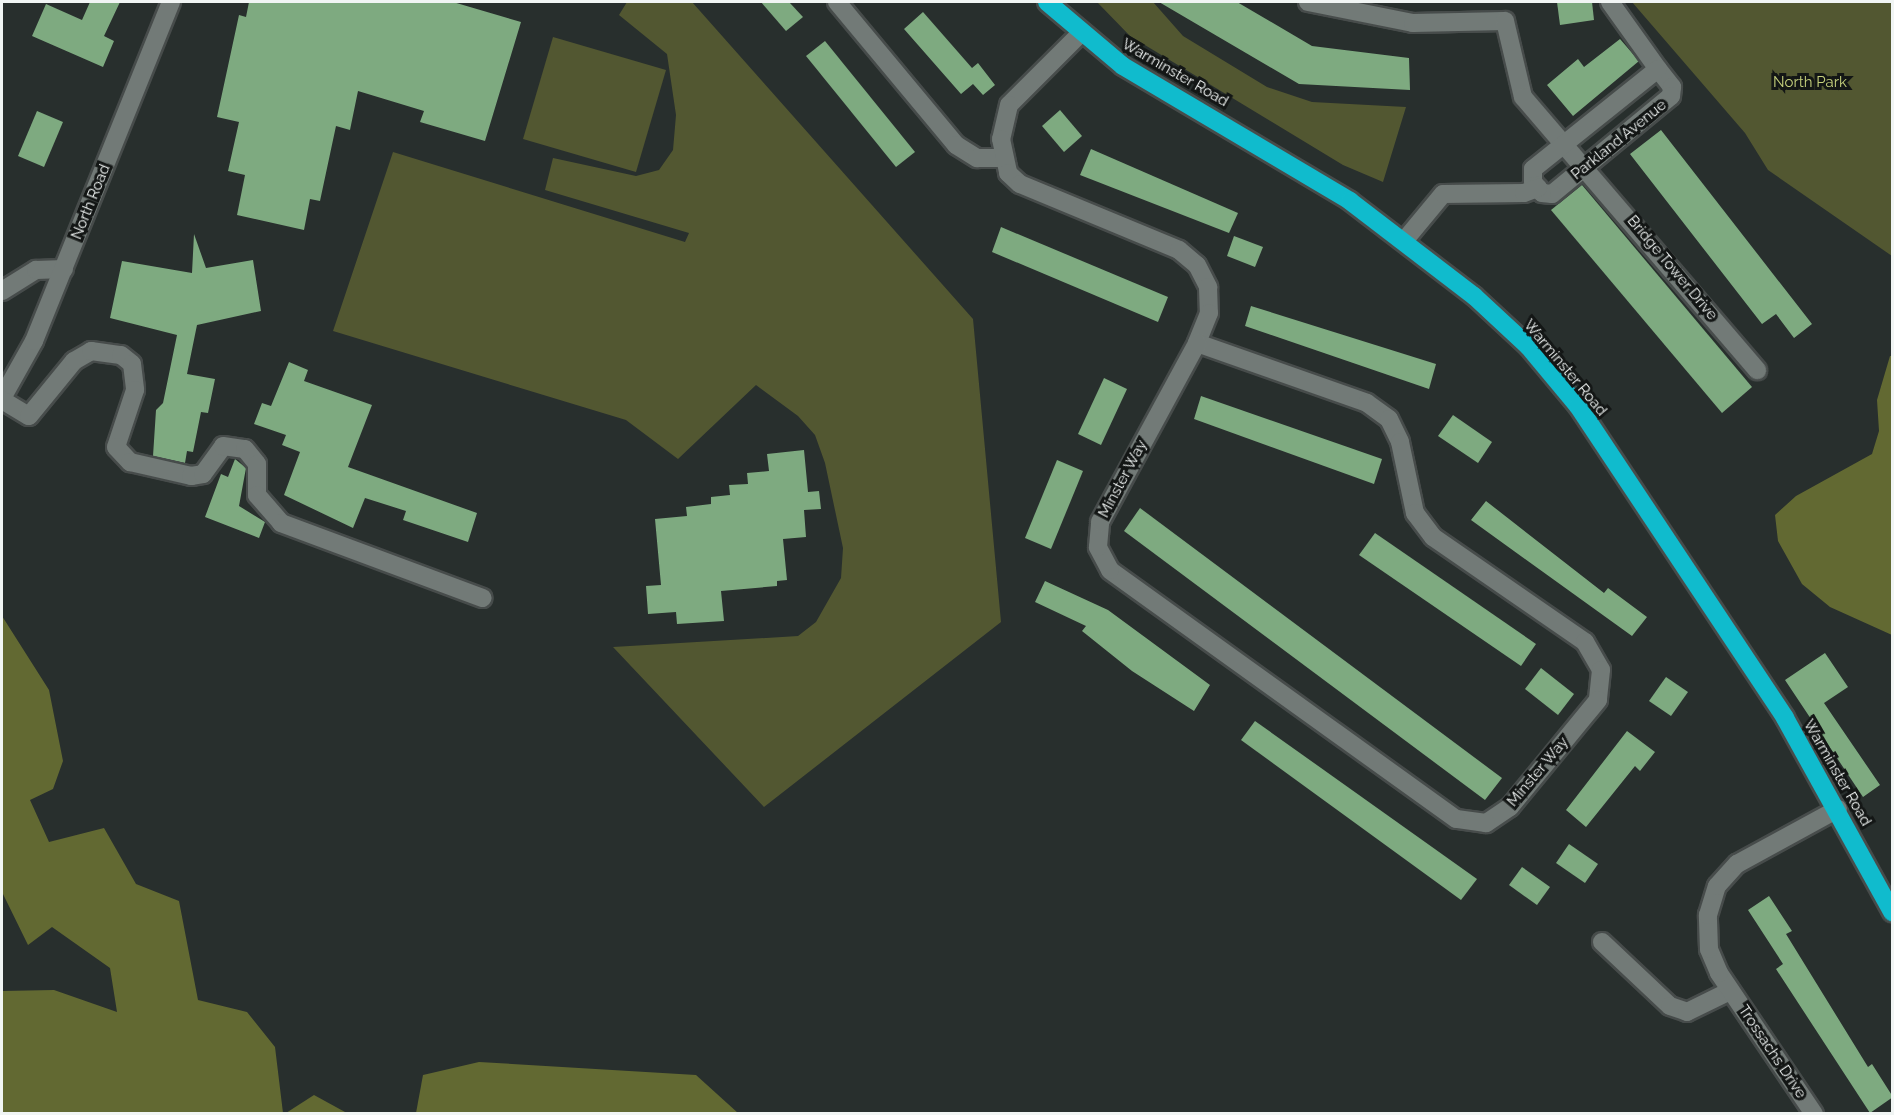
<!DOCTYPE html>
<style>
body{margin:0}
#map{position:relative;width:1894px;height:1115px;overflow:hidden;background:#282f2d;font-family:Raleway,sans-serif}
div>[style]{position:absolute}
.green>*{inset:0;background:#525731}
.forest>*{inset:0;background:#626932}
.building>*{inset:0;background:#7eaa80}
.roads{filter:drop-shadow(2px 0 #474c4b) drop-shadow(-2px 0 #474c4b) drop-shadow(0 2px #474c4b) drop-shadow(0 -2px #474c4b)}
.minor>*{height:18px;margin:-9px;padding:0 9px;transform-origin:9px;border-radius:9px;background:#727a77}
.highway>*{height:18px;margin:-9px;padding:0 9px;transform-origin:9px;border-radius:9px;background:#10bbcd}
span{translate:-50% -50%;white-space:nowrap;text-align:center;line-height:1.15;-webkit-text-stroke:6px #131615;paint-order:stroke}
.street-label{font-size:15px;color:#f1f5f4}
.park-label{font-size:15px;color:#c5d07c}
.frame{position:absolute;inset:0;border:3px solid #f1f5f4;pointer-events:none}
</style>
<div id="map">
<div class="green">
<div style="clip-path:polygon(627px 2px,692px 2px,973px 319px,1001px 622px,764px 807px,613px 647px,798px 636px,816px 622px,841px 578px,843px 548px,825px 463px,815px 435px,798px 416px,756px 385px,678px 459px,626px 420px,333px 331px,393px 152px,685px 242px,689px 233px,545px 190px,553px 158px,636px 176px,659px 170px,673px 150px,676px 115px,667px 54px,619px 15px)"></div>
<div style="clip-path:polygon(1097px 2px,1153px 2px,1183px 36px,1267px 87px,1312px 102px,1406px 107px,1383px 182px,1343px 165px,1130px 36px)"></div>
<div style="clip-path:polygon(1632px 2px,1892px 2px,1892px 256px,1768px 170px,1745px 133px)"></div>
<div style="clip-path:polygon(553px 37px,666px 70px,636px 172px,523px 139px)"></div>
</div>
<div class="forest">
<div style="clip-path:polygon(1890px 356px,1892px 356px,1892px 635px,1830px 607px,1802px 584px,1778px 541px,1775px 515px,1796px 496px,1872px 454px,1879px 431px,1877px 400px)"></div>
<div style="clip-path:polygon(2px 616px,49px 690px,63px 761px,53px 789px,30px 800px,49px 842px,104px 828px,136px 884px,179px 901px,198px 1000px,247px 1012px,275px 1047px,283px 1113px,2px 1113px,2px 991px,54px 990px,117px 1012px,110px 968px,52px 927px,28px 945px,2px 892px)"></div>
<div style="clip-path:polygon(479px 1062px,696px 1075px,738px 1113px,416px 1113px,423px 1075px)"></div>
<div style="clip-path:polygon(314px 1095px,345px 1112px,346px 1113px,286px 1113px)"></div>
</div>
<div class="building">
<div style="clip-path:polygon(90px 2px,120px 2px,104px 36px,114px 41px,103px 67px,32px 36px,46px 4px,82px 20px)"></div>
<div style="clip-path:polygon(249px 2px,453px 2px,521px 22px,485px 141px,420px 122px,424px 111px,358px 91px,350px 130px,336px 126px,320px 201px,310px 199px,304px 230px,237px 215px,245px 175px,228px 171px,239px 122px,217px 117px,239px 15px,246px 17px)"></div>
<div style="clip-path:polygon(761px 2px,789px 2px,803px 17px,786px 31px)"></div>
<div style="clip-path:polygon(1159px 2px,1237px 2px,1312px 46px,1409px 58px,1410px 90px,1299px 84px)"></div>
<div style="clip-path:polygon(1557px 2px,1592px 2px,1594px 20px,1560px 25px)"></div>
<div style="clip-path:polygon(923px 12px,972px 68px,978px 63px,995px 85px,983px 95px,973px 84px,961px 94px,904px 29px)"></div>
<div style="clip-path:polygon(1620px 39px,1639px 61px,1573px 116px,1547px 85px,1578px 59px,1584px 67px)"></div>
<div style="clip-path:polygon(825px 41px,915px 152px,896px 167px,806px 56px)"></div>
<div style="clip-path:polygon(1060px 110px,1082px 136px,1064px 152px,1042px 126px)"></div>
<div style="clip-path:polygon(37px 111px,63px 122px,44px 167px,18px 156px)"></div>
<div style="clip-path:polygon(1661px 130px,1812px 324px,1794px 338px,1776px 314px,1762px 324px,1630px 154px)"></div>
<div style="clip-path:polygon(1091px 149px,1238px 213px,1229px 233px,1080px 175px)"></div>
<div style="clip-path:polygon(1582px 185px,1752px 387px,1722px 413px,1551px 210px)"></div>
<div style="clip-path:polygon(1001px 227px,1168px 297px,1158px 322px,992px 252px)"></div>
<div style="clip-path:polygon(194px 234px,206px 268px,253px 260px,261px 311px,197px 325px,187px 374px,215px 379px,208px 413px,201px 412px,193px 452px,187px 451px,185px 463px,153px 456px,156px 410px,163px 403px,177px 335px,110px 318px,122px 261px,192px 273px)"></div>
<div style="clip-path:polygon(1234px 236px,1263px 247px,1255px 267px,1227px 256px)"></div>
<div style="clip-path:polygon(1251px 306px,1436px 364px,1429px 389px,1245px 326px)"></div>
<div style="clip-path:polygon(289px 362px,308px 370px,304px 381px,372px 405px,348px 467px,477px 513px,468px 542px,403px 520px,406px 511px,365px 498px,353px 528px,284px 495px,300px 452px,282px 445px,286px 435px,254px 424px,262px 403px,271px 406px)"></div>
<div style="clip-path:polygon(1104px 378px,1127px 389px,1101px 445px,1078px 434px)"></div>
<div style="clip-path:polygon(1201px 396px,1382px 459px,1374px 484px,1194px 419px)"></div>
<div style="clip-path:polygon(1453px 415px,1492px 442px,1478px 463px,1438px 436px)"></div>
<div style="clip-path:polygon(804px 450px,808px 492px,819px 491px,821px 509px,804px 510px,806px 537px,783px 539px,787px 580px,777px 581px,777px 586px,721px 591px,724px 621px,677px 624px,676px 612px,648px 614px,646px 586px,661px 585px,655px 519px,687px 516px,686px 507px,711px 504px,711px 497px,730px 495px,729px 485px,748px 484px,747px 473px,769px 471px,767px 454px)"></div>
<div style="clip-path:polygon(235px 459px,246px 468px,239px 506px,265px 522px,259px 538px,205px 517px,221px 474px,228px 477px)"></div>
<div style="clip-path:polygon(1057px 460px,1083px 471px,1051px 549px,1025px 538px)"></div>
<div style="clip-path:polygon(1486px 501px,1604px 593px,1608px 588px,1647px 617px,1632px 636px,1471px 520px)"></div>
<div style="clip-path:polygon(1140px 508px,1502px 778px,1485px 800px,1124px 531px)"></div>
<div style="clip-path:polygon(1375px 533px,1536px 644px,1521px 666px,1359px 555px)"></div>
<div style="clip-path:polygon(1045px 581px,1108px 610px,1210px 685px,1194px 711px,1132px 671px,1082px 631px,1086px 626px,1035px 602px)"></div>
<div style="clip-path:polygon(1825px 653px,1848px 687px,1824px 703px,1880px 785px,1863px 797px,1785px 680px)"></div>
<div style="clip-path:polygon(1541px 668px,1574px 694px,1558px 715px,1525px 689px)"></div>
<div style="clip-path:polygon(1666px 677px,1688px 692px,1671px 716px,1649px 701px)"></div>
<div style="clip-path:polygon(1255px 721px,1477px 879px,1461px 900px,1241px 740px)"></div>
<div style="clip-path:polygon(1627px 731px,1655px 752px,1640px 771px,1635px 766px,1586px 827px,1566px 810px)"></div>
<div style="clip-path:polygon(1569px 844px,1598px 864px,1585px 883px,1556px 863px)"></div>
<div style="clip-path:polygon(1522px 867px,1550px 887px,1537px 905px,1509px 885px)"></div>
<div style="clip-path:polygon(1769px 896px,1792px 931px,1786px 934px,1868px 1067px,1872px 1064px,1893px 1097px,1870px 1113px,1776px 969px,1783px 964px,1748px 910px)"></div>
</div>
<div class="roads">
<div class="minor">
<div style="left:837px;top:2px;width:186px;rotate:50.2deg"></div>
<div style="left:956px;top:145px;width:25px;rotate:32deg"></div>
<div style="left:977px;top:158px;width:25px"></div>
<div style="left:1308px;top:2px;width:107px;rotate:11.3deg"></div>
<div style="left:1413px;top:23px;width:92px;rotate:-1.2deg"></div>
<div style="left:1505px;top:21px;width:78px;rotate:76.7deg"></div>
<div style="left:1523px;top:97px;width:360px;rotate:49.4deg"></div>
<div style="left:1610px;top:2px;width:82px;rotate:54.4deg"></div>
<div style="left:1080px;top:34px;width:100px;rotate:135deg"></div>
<div style="left:1009px;top:105px;width:35px;rotate:103deg"></div>
<div style="left:1001px;top:139px;width:35px;rotate:78deg"></div>
<div style="left:1008px;top:173px;width:16px;rotate:43deg"></div>
<div style="left:1020px;top:184px;width:172px;rotate:22.5deg"></div>
<div style="left:1179px;top:250px;width:23px;rotate:40deg"></div>
<div style="left:1197px;top:265px;width:25px;rotate:63deg"></div>
<div style="left:1208px;top:287px;width:26px;rotate:88deg"></div>
<div style="left:1209px;top:313px;width:32px;rotate:112deg"></div>
<div style="left:1197px;top:343px;width:180px;rotate:19.4deg"></div>
<div style="left:1367px;top:403px;width:27px;rotate:36deg"></div>
<div style="left:1389px;top:419px;width:25px;rotate:64deg"></div>
<div style="left:1400px;top:442px;width:73px;rotate:78.1deg"></div>
<div style="left:1415px;top:513px;width:30px;rotate:53deg"></div>
<div style="left:1433px;top:537px;width:185px;rotate:34.6deg"></div>
<div style="left:1585px;top:642px;width:32px;rotate:60deg"></div>
<div style="left:1601px;top:670px;width:30px;rotate:96deg"></div>
<div style="left:1598px;top:700px;width:139px;rotate:129.4deg"></div>
<div style="left:1510px;top:807px;width:29px;rotate:146deg"></div>
<div style="left:1486px;top:823px;width:30px;rotate:-172deg"></div>
<div style="left:1456px;top:819px;width:426px;rotate:-144.3deg"></div>
<div style="left:1110px;top:570px;width:26px;rotate:-118deg"></div>
<div style="left:1098px;top:547px;width:25px;rotate:-85deg"></div>
<div style="left:1100px;top:522px;width:204px;rotate:-61.5deg"></div>
<div style="left:1658px;top:69px;width:23px;rotate:52deg"></div>
<div style="left:1672px;top:87px;width:9px;rotate:96deg"></div>
<div style="left:1671px;top:96px;width:154px;rotate:140.5deg"></div>
<div style="left:1552px;top:194px;width:10px;rotate:-174deg"></div>
<div style="left:1542px;top:193px;width:14px;rotate:-129deg"></div>
<div style="left:1533px;top:182px;width:13px;rotate:-90deg"></div>
<div style="left:1533px;top:169px;width:160px;rotate:-38.7deg"></div>
<div style="left:1404px;top:241px;width:61px;rotate:-50.3deg"></div>
<div style="left:1443px;top:194px;width:81px;rotate:-0.7deg"></div>
<div style="left:1524px;top:193px;width:15px;rotate:-20deg"></div>
<div style="left:2px;top:291px;width:40px;rotate:-32deg"></div>
<div style="left:36px;top:270px;width:28px;rotate:-2deg"></div>
<div style="left:2px;top:398px;width:65px;rotate:-60.7deg"></div>
<div style="left:34px;top:341px;width:366px;rotate:-68deg"></div>
<div style="left:2px;top:400px;width:31px;rotate:31deg"></div>
<div style="left:29px;top:416px;width:71px;rotate:-50.7deg"></div>
<div style="left:74px;top:361px;width:20px;rotate:-30deg"></div>
<div style="left:91px;top:351px;width:30px;rotate:8deg"></div>
<div style="left:121px;top:355px;width:14px;rotate:39deg"></div>
<div style="left:132px;top:364px;width:26px;rotate:83deg"></div>
<div style="left:135px;top:390px;width:60px;rotate:108.4deg"></div>
<div style="left:116px;top:447px;width:21px;rotate:47deg"></div>
<div style="left:130px;top:462px;width:63px;rotate:12.9deg"></div>
<div style="left:191px;top:476px;width:12px;rotate:-9deg"></div>
<div style="left:203px;top:474px;width:34px;rotate:-54deg"></div>
<div style="left:223px;top:446px;width:22px;rotate:8deg"></div>
<div style="left:245px;top:449px;width:19px;rotate:51deg"></div>
<div style="left:257px;top:464px;width:31px;rotate:90deg"></div>
<div style="left:257px;top:495px;width:37px;rotate:49deg"></div>
<div style="left:281px;top:523px;width:215px;rotate:20.4deg"></div>
<div style="left:1602px;top:942px;width:93px;rotate:43.3deg"></div>
<div style="left:1670px;top:1006px;width:18px;rotate:19deg"></div>
<div style="left:1687px;top:1012px;width:48px;rotate:-26deg"></div>
<div style="left:1814px;top:1114px;width:170px;rotate:-124deg"></div>
<div style="left:1719px;top:973px;width:26px;rotate:-113deg"></div>
<div style="left:1709px;top:949px;width:34px;rotate:-92deg"></div>
<div style="left:1708px;top:915px;width:30px;rotate:-73deg"></div>
<div style="left:1717px;top:886px;width:30px;rotate:-48deg"></div>
<div style="left:1737px;top:864px;width:115px;rotate:-28.6deg"></div>
</div>
<div class="highway">
<div style="left:1047px;top:2px;width:99px;rotate:40.1deg"></div>
<div style="left:1123px;top:66px;width:264px;rotate:30.7deg"></div>
<div style="left:1350px;top:201px;width:156px;rotate:37.5deg"></div>
<div style="left:1474px;top:296px;width:74px;rotate:42.8deg"></div>
<div style="left:1528px;top:346px;width:78px;rotate:50.2deg"></div>
<div style="left:1578px;top:406px;width:374px;rotate:56.4deg"></div>
<div style="left:1785px;top:718px;width:222px;rotate:61.1deg"></div>
</div>
</div>
<div class="street-label">
<span style="left:1175px;top:73px;rotate:30deg">Warminster Road</span>
<span style="left:1619px;top:140px;rotate:-39deg">Parkland Avenue</span>
<span style="left:91px;top:202px;rotate:-68deg">North Road</span>
<span style="left:1672px;top:268px;rotate:50deg">Bridge Tower Drive</span>
<span style="left:1565px;top:368px;rotate:50deg">Warminster Road</span>
<span style="left:1123px;top:479px;rotate:-62deg">Minster Way</span>
<span style="left:1538px;top:772px;rotate:-50deg">Minster Way</span>
<span style="left:1837px;top:773px;rotate:60deg">Warminster Road</span>
<span style="left:1772px;top:1052px;rotate:56deg">Trossachs Drive</span>
</div>
<div class="park-label">
<span style="left:1810px;top:83px">North Park</span>
</div>
<div class="frame"></div>
</div>
